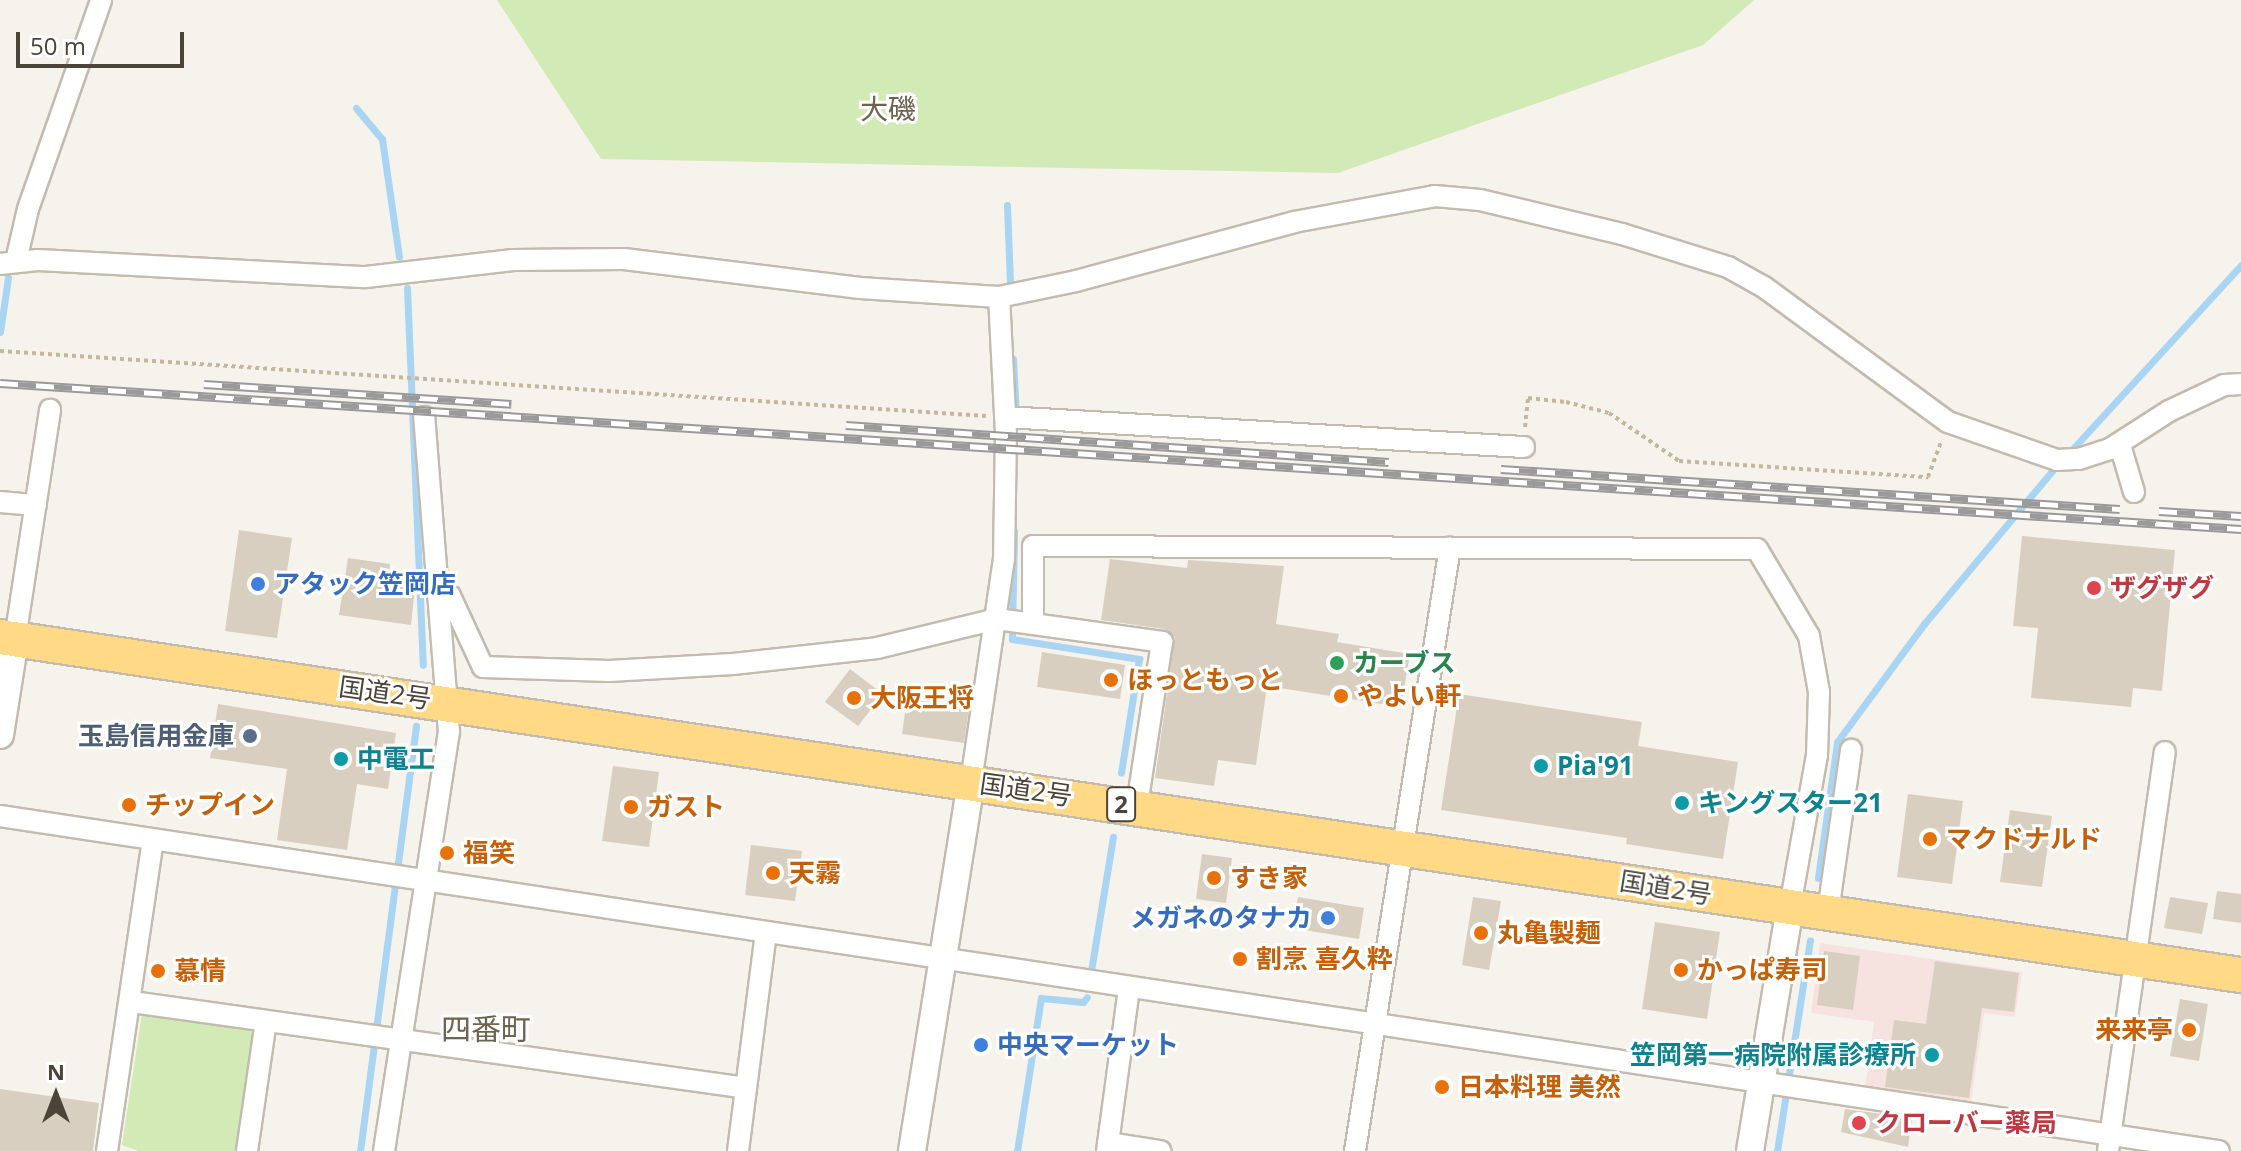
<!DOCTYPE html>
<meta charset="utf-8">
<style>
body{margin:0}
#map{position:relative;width:2241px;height:1151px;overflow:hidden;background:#f6f3ec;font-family:"Open Sans","Noto Sans JP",sans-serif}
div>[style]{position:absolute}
.medical>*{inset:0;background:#f6e3e0}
.green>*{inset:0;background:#d2eab5}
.stream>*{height:7px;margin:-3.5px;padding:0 3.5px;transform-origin:3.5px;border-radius:3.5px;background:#a9d4f2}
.building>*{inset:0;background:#d8cfc1}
.path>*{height:4px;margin-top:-2px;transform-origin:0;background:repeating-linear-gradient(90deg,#c4b79f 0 4px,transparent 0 8px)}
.roads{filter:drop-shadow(2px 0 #c2bbae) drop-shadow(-2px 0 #c2bbae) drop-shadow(0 2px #c2bbae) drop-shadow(0 -2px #c2bbae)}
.minor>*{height:20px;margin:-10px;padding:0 10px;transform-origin:10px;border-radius:10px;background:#fff}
.tertiary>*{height:26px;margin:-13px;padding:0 13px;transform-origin:13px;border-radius:13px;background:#fff}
.trunk>*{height:34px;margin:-17px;padding:0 17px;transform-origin:17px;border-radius:17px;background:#ffd985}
.rail>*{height:9px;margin-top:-4.5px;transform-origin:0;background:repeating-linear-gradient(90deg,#fff 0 18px,#9a9a9a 0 36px);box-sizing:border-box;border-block:2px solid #9a9a9a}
.dots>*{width:22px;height:22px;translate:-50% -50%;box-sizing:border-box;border:4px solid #fff;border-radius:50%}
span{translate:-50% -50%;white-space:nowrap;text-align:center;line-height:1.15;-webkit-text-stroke:6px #fff;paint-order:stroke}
.shield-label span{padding:2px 6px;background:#fff;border:2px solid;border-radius:6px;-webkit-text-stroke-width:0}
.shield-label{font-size:24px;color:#4b4439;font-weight:700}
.shop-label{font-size:26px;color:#366cbe;font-weight:700}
.left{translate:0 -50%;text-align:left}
.right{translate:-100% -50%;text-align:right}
.health-label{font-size:26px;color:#be3a42;font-weight:700}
.leisure-label{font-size:26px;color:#27864d;font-weight:700}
.food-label{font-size:26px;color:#c56008;font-weight:700}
.street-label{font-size:26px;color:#4b4439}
.service-label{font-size:26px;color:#4e5e75;font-weight:700}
.culture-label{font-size:26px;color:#0d838f;font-weight:700}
.neighbourhood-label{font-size:28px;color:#6e6250}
.quarter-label{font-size:30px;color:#6e6250}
.north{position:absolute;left:16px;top:1055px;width:80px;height:80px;-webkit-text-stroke:6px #fff;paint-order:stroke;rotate:0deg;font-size:22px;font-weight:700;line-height:32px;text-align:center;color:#4b4439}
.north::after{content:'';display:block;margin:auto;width:28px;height:36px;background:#4b4439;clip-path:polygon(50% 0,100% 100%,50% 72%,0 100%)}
.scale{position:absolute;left:16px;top:32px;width:168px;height:36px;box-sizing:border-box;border:4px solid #4b4439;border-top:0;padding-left:10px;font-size:24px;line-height:28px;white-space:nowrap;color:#4b4439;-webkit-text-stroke:6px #fff;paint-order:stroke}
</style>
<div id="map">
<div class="medical">
<div style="clip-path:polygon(1820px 943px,2022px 972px,2015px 1017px,1984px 1013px,1971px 1101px,1865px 1087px,1874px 1022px,1811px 1013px)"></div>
</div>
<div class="green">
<div style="clip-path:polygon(497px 0,1754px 0,1703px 45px,1338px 173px,601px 159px)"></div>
<div style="clip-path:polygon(142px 1013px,256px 1030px,240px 1151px,139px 1151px,122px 1145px)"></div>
</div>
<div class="stream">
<div style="left:356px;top:108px;width:40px;rotate:50deg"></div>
<div style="left:382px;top:139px;width:119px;rotate:81.8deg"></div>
<div style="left:1007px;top:205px;width:79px;rotate:87.8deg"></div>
<div style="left:407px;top:288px;width:377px;rotate:87.6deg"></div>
<div style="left:0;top:332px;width:55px;rotate:-81.6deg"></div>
<div style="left:1013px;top:359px;width:57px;rotate:87deg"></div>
<div style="left:2067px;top:455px;width:258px;rotate:-47.5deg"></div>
<div style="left:1014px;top:531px;width:108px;rotate:91.1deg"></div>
<div style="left:1012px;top:639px;width:129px;rotate:8.9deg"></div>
<div style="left:1139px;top:659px;width:115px;rotate:99deg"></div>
<div style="left:1818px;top:878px;width:137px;rotate:-82deg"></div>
<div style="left:1837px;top:742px;width:147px;rotate:-53.6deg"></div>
<div style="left:1924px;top:624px;width:209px;rotate:-50.1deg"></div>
<div style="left:1091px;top:971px;width:136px;rotate:-80.7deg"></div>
<div style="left:360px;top:1151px;width:429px;rotate:-82.5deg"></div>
<div style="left:1017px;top:1151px;width:155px;rotate:-81.1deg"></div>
<div style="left:1041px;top:998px;width:42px;rotate:5.4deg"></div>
<div style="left:1083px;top:1002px;width:6px;rotate:-51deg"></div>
<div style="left:1777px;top:1151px;width:213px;rotate:-81.1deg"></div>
</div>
<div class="building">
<div style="clip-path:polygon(239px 530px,292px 538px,277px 638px,225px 631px)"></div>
<div style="clip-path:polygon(2022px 536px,2175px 550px,2162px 691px,2133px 688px,2131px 707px,2031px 698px,2038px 628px,2013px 626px)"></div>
<div style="clip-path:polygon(348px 558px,390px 564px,389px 574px,416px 578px,411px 625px,339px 615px)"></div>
<div style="clip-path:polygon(1110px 559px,1187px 568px,1188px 560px,1284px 566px,1276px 624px,1339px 634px,1337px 642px,1410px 654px,1401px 707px,1267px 686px,1256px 765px,1218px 760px,1214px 786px,1155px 778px,1175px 637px,1164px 629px,1101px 620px)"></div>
<div style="clip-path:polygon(1042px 652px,1125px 665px,1120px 699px,1037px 687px)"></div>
<div style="clip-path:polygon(850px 669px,883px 694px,858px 726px,825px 702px)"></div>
<div style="clip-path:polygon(1459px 694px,1642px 722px,1638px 746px,1738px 762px,1723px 859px,1626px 844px,1627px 838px,1441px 810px)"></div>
<div style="clip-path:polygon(907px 698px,969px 708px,964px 743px,902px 734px)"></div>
<div style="clip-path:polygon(218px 704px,396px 733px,388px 789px,357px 784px,347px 850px,277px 840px,287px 769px,210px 758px)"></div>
<div style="clip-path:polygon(613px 766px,659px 772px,649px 847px,602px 841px)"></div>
<div style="clip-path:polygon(1908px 794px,1963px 801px,1952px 884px,1897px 877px)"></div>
<div style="clip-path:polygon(2010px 810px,2052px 816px,2042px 887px,2000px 882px)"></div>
<div style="clip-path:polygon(751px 845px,802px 851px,795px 901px,745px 895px)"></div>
<div style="clip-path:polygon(1202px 854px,1232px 858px,1226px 903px,1196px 899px)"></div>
<div style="clip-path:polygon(2217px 891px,2241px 894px,2241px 923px,2213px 919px)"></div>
<div style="clip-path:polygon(1298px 897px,1364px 908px,1359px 939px,1292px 928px)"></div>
<div style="clip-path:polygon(1473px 897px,1501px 901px,1489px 970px,1462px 965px)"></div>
<div style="clip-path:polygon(2170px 897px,2208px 903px,2202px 934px,2164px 928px)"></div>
<div style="clip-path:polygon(1655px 922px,1720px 932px,1707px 1019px,1642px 1009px)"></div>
<div style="clip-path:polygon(1824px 951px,1860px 956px,1853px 1010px,1817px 1005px)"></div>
<div style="clip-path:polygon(1935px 961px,2019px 973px,2014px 1012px,1982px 1008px,1969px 1098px,1885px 1087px,1894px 1020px,1926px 1024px)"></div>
<div style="clip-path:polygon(2180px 999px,2208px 1004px,2199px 1061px,2170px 1056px)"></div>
<div style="clip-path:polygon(0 1089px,99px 1103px,93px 1151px,0 1151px)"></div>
<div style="clip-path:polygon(1845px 1109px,1912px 1118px,1908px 1147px,1841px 1132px)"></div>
</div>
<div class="path">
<div style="left:0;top:351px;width:988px;rotate:3.77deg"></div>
<div style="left:1525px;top:427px;width:29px;rotate:-84deg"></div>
<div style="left:1528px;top:398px;width:38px;rotate:6deg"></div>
<div style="left:1566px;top:402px;width:44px;rotate:14.3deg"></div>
<div style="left:1609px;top:413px;width:85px;rotate:34.4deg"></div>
<div style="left:1679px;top:461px;width:250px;rotate:3.7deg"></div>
<div style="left:1928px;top:477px;width:40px;rotate:-69.8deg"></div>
</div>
<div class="roads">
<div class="minor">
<div style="left:16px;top:261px;width:53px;rotate:-77deg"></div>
<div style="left:28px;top:209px;width:221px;rotate:-70.7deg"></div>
<div style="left:0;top:264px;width:38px;rotate:-6deg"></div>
<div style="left:38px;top:260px;width:328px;rotate:3deg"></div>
<div style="left:366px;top:277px;width:148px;rotate:-6.6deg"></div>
<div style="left:513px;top:260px;width:111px;rotate:-0.5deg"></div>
<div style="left:624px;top:259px;width:238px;rotate:7deg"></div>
<div style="left:860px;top:288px;width:139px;rotate:3.7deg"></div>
<div style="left:999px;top:297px;width:79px;rotate:-11.7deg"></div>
<div style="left:1076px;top:281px;width:226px;rotate:-15.1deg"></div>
<div style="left:1294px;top:222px;width:143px;rotate:-10.4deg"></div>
<div style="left:1435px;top:196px;width:45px;rotate:5.1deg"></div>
<div style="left:1480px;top:200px;width:146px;rotate:13.5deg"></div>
<div style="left:1622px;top:234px;width:111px;rotate:17.3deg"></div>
<div style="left:1728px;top:267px;width:41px;rotate:29.1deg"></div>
<div style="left:1764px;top:287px;width:228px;rotate:36.3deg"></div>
<div style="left:1948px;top:422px;width:115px;rotate:19.2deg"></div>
<div style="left:2057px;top:460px;width:22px;rotate:-3deg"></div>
<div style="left:2079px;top:459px;width:33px;rotate:-18deg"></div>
<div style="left:2110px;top:449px;width:70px;rotate:-32.8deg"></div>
<div style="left:2169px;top:411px;width:61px;rotate:-25.3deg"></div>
<div style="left:2224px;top:385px;width:17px;rotate:-3deg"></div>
<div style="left:1005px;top:417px;width:520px;rotate:3.31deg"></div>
<div style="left:2120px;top:445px;width:49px;rotate:73.4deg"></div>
<div style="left:0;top:502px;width:36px;rotate:5deg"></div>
<div style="left:439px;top:589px;width:13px;rotate:32deg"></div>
<div style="left:450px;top:596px;width:78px;rotate:65.1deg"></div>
<div style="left:483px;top:667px;width:126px;rotate:1.8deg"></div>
<div style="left:609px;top:671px;width:124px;rotate:-3.2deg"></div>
<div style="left:733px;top:664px;width:145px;rotate:-6.3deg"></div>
<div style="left:877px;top:648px;width:123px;rotate:-13.6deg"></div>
<div style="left:997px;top:619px;width:167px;rotate:7.9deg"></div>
<div style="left:1162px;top:642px;width:166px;rotate:98.7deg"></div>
<div style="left:1033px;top:620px;width:74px;rotate:-90deg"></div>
<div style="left:1033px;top:546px;width:724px;rotate:0.24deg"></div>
<div style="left:1757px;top:549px;width:101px;rotate:59.1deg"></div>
<div style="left:1809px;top:636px;width:57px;rotate:79.9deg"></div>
<div style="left:1819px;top:692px;width:63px;rotate:91.8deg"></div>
<div style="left:1817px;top:755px;width:153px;rotate:100.1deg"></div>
<div style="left:15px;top:639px;width:232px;rotate:-81.3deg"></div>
<div style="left:971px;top:782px;width:225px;rotate:-81.6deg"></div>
<div style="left:1004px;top:559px;width:125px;rotate:-89.1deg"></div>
<div style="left:1006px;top:434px;width:137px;rotate:-92.9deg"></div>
<div style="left:0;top:816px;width:2244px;rotate:8.59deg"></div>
<div style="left:1828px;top:912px;width:164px;rotate:-81.9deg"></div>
<div style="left:132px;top:1002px;width:620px;rotate:7.97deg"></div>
<div style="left:1108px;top:1143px;width:53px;rotate:8.7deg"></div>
<div style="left:107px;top:1151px;width:313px;rotate:-81.6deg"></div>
<div style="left:247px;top:1151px;width:131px;rotate:-81.7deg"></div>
<div style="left:384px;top:1151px;width:424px;rotate:-81.2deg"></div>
<div style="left:449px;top:732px;width:316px;rotate:-94.5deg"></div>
<div style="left:738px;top:1151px;width:220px;rotate:-82.7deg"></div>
<div style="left:1107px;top:1151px;width:163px;rotate:-82.3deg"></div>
<div style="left:1355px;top:1151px;width:611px;rotate:-81.06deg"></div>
<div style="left:2108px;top:1151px;width:403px;rotate:-81.9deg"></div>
</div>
<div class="tertiary">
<div style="left:0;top:735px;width:97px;rotate:-81.1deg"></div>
<div style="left:912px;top:1151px;width:374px;rotate:-80.9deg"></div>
<div style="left:1750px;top:1151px;width:248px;rotate:-80.7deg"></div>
</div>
<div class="trunk">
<div style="left:0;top:637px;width:2266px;rotate:8.58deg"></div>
</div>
</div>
<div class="rail">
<div style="left:0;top:383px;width:2246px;rotate:3.73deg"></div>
<div style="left:204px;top:384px;width:308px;rotate:3.7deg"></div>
<div style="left:846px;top:425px;width:544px;rotate:3.9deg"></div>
<div style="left:1501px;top:469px;width:620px;rotate:3.7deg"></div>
<div style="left:2159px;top:511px;width:82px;rotate:3.5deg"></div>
</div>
<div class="dots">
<div style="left:258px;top:584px;background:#3f7fe0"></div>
<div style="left:2094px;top:588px;background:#e0444e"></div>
<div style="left:1337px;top:663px;background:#2e9e5b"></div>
<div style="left:1111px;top:680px;background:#e8710a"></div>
<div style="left:1341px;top:696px;background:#e8710a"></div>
<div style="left:854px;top:698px;background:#e8710a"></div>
<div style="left:250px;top:736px;background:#5c6f8a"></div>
<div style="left:341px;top:759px;background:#0f9aa8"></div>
<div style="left:1541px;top:766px;background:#0f9aa8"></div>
<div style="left:1682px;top:803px;background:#0f9aa8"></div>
<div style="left:129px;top:805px;background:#e8710a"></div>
<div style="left:631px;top:807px;background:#e8710a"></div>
<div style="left:1930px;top:839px;background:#e8710a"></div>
<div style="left:447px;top:853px;background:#e8710a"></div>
<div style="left:773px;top:873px;background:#e8710a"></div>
<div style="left:1214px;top:878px;background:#e8710a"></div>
<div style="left:1328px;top:918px;background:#3f7fe0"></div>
<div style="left:1481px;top:933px;background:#e8710a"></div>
<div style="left:1240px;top:959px;background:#e8710a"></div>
<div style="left:1681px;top:970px;background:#e8710a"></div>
<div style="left:158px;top:971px;background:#e8710a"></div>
<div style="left:2189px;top:1030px;background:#e8710a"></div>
<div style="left:981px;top:1045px;background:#3f7fe0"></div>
<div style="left:1932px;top:1055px;background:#0f9aa8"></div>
<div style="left:1442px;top:1087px;background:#e8710a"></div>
<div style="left:1859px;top:1123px;background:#e0444e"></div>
</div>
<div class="shield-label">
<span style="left:1121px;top:804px">2</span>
</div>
<div class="shop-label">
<span class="left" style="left:274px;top:584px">アタック笠岡店</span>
<span class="right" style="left:1312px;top:918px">メガネのタナカ</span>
<span class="left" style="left:997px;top:1045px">中央マーケット</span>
</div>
<div class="health-label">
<span class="left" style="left:2110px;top:588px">ザグザグ</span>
<span class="left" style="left:1875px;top:1123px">クローバー薬局</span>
</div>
<div class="leisure-label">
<span class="left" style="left:1353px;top:663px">カーブス</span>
</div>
<div class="food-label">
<span class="left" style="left:1127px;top:680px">ほっともっと</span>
<span class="left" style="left:1357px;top:696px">やよい軒</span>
<span class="left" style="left:870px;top:698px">大阪王将</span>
<span class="left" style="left:145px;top:805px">チップイン</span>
<span class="left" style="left:647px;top:807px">ガスト</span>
<span class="left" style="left:1946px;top:839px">マクドナルド</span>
<span class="left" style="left:463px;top:853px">福笑</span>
<span class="left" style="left:789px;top:873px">天霧</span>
<span class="left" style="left:1230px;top:878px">すき家</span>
<span class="left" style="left:1497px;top:933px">丸亀製麺</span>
<span class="left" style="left:1256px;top:959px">割烹 喜久粋</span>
<span class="left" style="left:1697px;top:970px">かっぱ寿司</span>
<span class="left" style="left:174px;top:971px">慕情</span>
<span class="right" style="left:2173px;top:1030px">来来亭</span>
<span class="left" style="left:1458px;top:1087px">日本料理 美然</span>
</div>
<div class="street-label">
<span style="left:385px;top:693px;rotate:8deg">国道2号</span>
<span style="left:1026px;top:790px;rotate:8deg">国道2号</span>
<span style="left:1666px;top:888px;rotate:9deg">国道2号</span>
</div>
<div class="service-label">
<span class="right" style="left:234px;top:736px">玉島信用金庫</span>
</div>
<div class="culture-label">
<span class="left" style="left:357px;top:759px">中電工</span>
<span class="left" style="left:1557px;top:766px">Pia'91</span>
<span class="left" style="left:1698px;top:803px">キングスター21</span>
<span class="right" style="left:1916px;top:1055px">笠岡第一病院附属診療所</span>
</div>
<div class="neighbourhood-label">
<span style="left:888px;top:108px">大磯</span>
</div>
<div class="quarter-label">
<span style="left:486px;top:1029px">四番町</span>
</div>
<div class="north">N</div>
<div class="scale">50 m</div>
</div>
